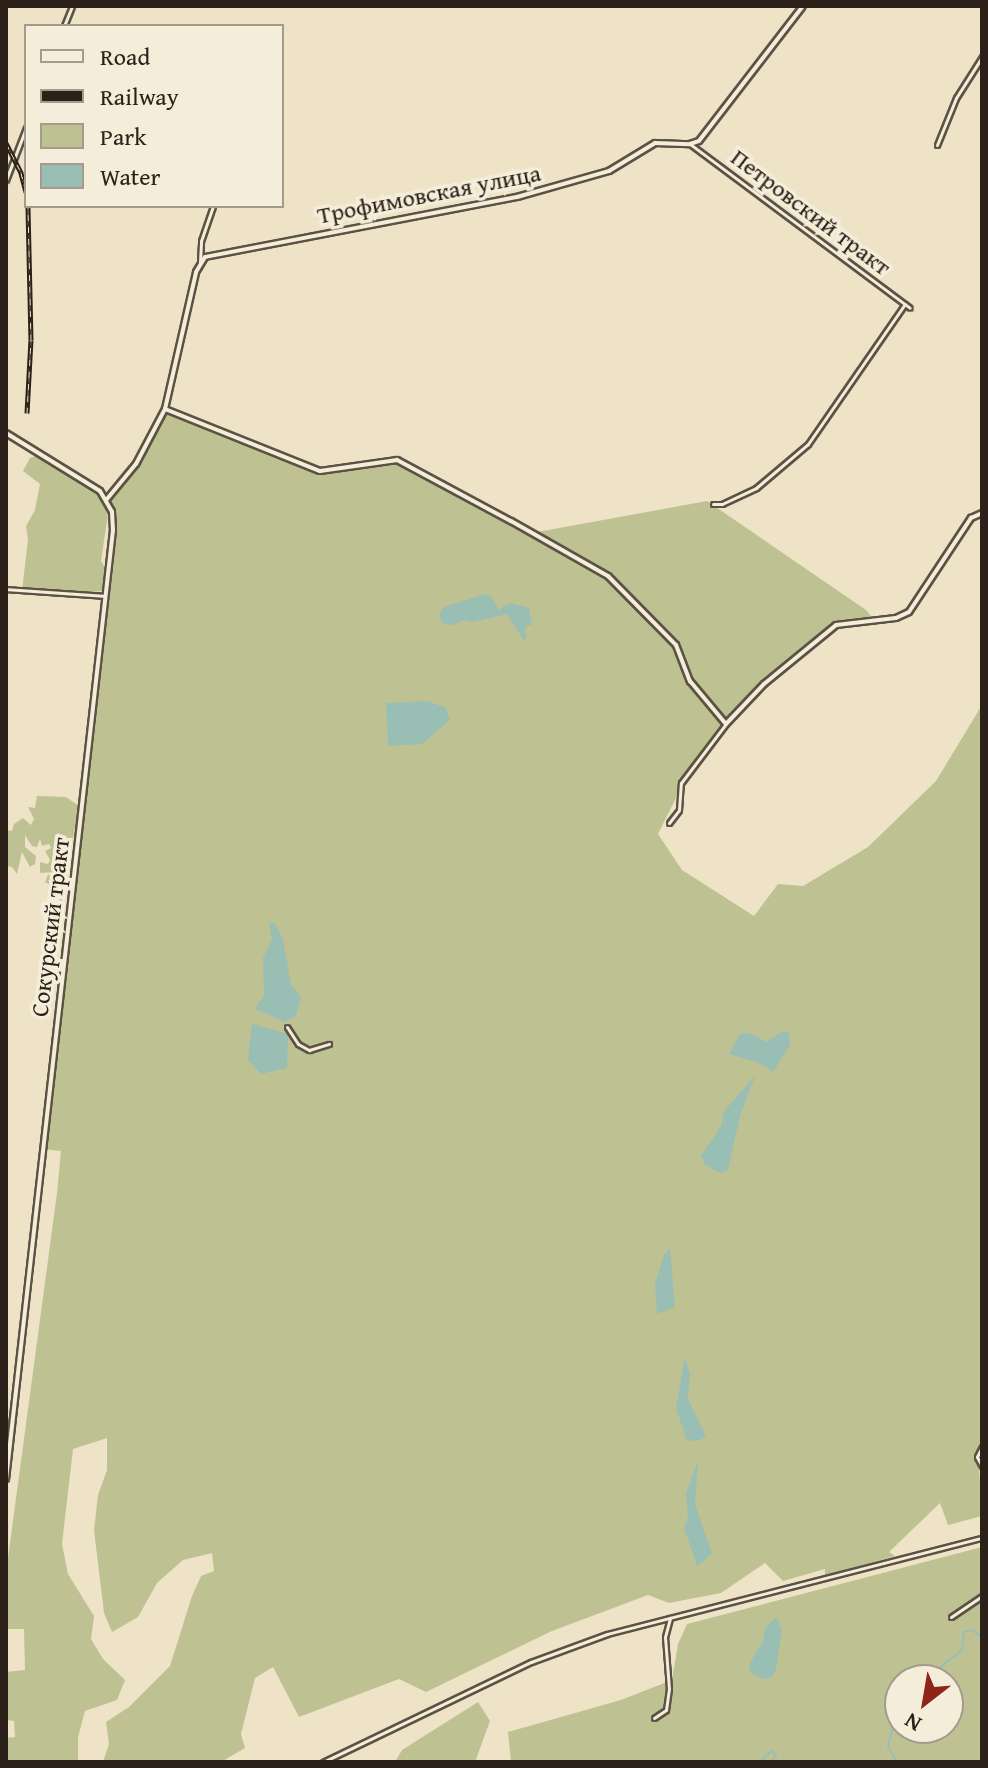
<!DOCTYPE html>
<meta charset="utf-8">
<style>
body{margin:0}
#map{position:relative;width:988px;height:1768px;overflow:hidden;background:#eee3c6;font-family:"Gentium Book Plus",serif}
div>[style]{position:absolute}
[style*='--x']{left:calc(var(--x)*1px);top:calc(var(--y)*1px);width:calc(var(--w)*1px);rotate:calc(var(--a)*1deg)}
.green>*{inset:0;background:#bec292}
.water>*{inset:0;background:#99beb4}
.stream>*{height:2px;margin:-1px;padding:0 1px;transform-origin:1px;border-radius:1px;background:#99beb4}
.roads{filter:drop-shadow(2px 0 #5c5244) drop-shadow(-2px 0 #5c5244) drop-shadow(0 2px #5c5244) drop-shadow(0 -2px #5c5244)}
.street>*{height:3px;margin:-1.5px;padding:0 1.5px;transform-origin:1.5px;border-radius:1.5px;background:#f4edda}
.secondary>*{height:4px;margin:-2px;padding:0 2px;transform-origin:2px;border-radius:2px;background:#f4edda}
.rail>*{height:5px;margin-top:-2.5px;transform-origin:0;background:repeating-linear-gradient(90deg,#f4edda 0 6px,#2c2118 0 12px);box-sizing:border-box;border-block:2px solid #2c2118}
span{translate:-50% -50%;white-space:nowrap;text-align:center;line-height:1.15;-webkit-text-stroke:7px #f4edda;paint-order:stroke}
.street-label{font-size:24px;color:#2c2118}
.frame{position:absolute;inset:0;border:8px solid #2c2118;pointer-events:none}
.legend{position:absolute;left:24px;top:24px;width:260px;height:184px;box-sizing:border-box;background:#f4edda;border:2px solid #a49b8c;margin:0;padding:10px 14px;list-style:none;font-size:24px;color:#2c2118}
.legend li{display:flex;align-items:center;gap:16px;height:40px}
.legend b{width:40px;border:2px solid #a49b8c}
.north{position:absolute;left:884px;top:1664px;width:80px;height:80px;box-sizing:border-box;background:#f4edda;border:2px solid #a49b8c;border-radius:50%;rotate:211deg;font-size:22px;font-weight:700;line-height:32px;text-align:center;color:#2c2118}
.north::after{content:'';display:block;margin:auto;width:28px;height:36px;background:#8f2418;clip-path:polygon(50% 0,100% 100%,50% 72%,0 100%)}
</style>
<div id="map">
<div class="green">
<div style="clip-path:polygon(165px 409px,320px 471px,397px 460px,532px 533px,707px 501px,866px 610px,874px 620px,836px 625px,764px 684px,726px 723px,729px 727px,685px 780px,658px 834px,682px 870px,754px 916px,778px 884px,803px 886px,868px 847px,936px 781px,982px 705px,982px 1462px,979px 1465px,982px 1516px,948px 1525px,940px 1503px,889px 1552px,895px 1556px,825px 1576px,825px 1569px,783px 1581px,765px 1563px,721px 1593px,669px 1603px,648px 1595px,552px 1631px,426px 1692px,399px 1679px,299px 1717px,273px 1667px,255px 1678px,241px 1734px,245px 1748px,221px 1762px,103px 1762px,109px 1744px,106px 1722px,129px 1707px,170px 1666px,192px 1596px,201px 1576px,214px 1571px,212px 1553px,183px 1560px,157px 1583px,138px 1617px,112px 1632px,104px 1613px,94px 1530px,98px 1495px,107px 1470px,107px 1438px,73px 1449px,62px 1544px,68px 1574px,94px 1616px,91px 1639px,103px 1659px,125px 1680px,117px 1700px,85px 1711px,78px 1737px,78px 1762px,6px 1762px,6px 1738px,15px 1737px,14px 1721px,6px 1720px,6px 1672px,25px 1670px,24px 1629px,6px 1629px,6px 1573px,57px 1193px,61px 1151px,43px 1149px,113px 520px,107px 499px,136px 464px)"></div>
<div style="clip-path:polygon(38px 455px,103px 499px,108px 514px,101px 561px,105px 567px,102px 591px,62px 595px,22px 591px,28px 539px,26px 526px,35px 510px,40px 484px,23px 471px,30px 458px)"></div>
<div style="clip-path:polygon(37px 796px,66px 797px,79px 806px,60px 908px,59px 890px,45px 882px,48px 875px,55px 875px,55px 872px,40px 873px,40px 862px,48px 864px,50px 860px,45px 851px,51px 848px,49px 844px,42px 846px,40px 839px,37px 847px,32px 846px,25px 835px,25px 847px,36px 856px,35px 864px,30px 867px,22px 852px,17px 874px,12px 867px,6px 866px,6px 830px,12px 831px,14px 824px,23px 818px,31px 825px,34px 819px,28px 807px,35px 808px)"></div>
<div style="clip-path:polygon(evenodd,982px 1547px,982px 1762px,511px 1762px,508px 1732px,621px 1700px,672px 1680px,678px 1644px,687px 1624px,982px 1547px,900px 1680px,948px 1680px,948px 1728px,900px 1728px,900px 1680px)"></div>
<div style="clip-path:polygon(478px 1702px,490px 1721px,475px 1762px,395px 1762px,402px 1750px)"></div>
</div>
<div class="water">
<div style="clip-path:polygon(485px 594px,491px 597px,499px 610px,510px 603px,529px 608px,532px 625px,527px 625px,524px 632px,527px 634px,524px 641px,507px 614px,472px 622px,463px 620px,453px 625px,442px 623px,439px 613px,444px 607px)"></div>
<div style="clip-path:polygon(428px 701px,446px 708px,450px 720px,422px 744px,388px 746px,386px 703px)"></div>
<div style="clip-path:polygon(274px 922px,283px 939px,291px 985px,301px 997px,296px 1016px,285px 1022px,255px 1009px,264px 996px,263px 958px,272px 939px,269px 924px)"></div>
<div style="clip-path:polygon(252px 1024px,288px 1034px,287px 1068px,261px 1074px,248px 1060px)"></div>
<div style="clip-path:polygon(783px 1031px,789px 1033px,790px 1045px,773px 1072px,760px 1063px,729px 1054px,740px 1034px,751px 1033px,766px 1042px)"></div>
<div style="clip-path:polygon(755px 1076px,741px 1113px,728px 1169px,722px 1173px,714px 1170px,705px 1165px,701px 1156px,721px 1126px,724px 1111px)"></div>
<div style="clip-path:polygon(670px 1248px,675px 1307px,657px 1314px,655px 1283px,664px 1255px)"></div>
<div style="clip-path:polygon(685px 1356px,690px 1375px,688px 1399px,706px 1436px,701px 1440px,687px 1441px,676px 1408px)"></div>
<div style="clip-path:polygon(698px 1460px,695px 1504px,712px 1554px,697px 1566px,684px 1528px,688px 1517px,686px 1494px)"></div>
<div style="clip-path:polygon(776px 1617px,782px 1629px,776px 1670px,771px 1678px,762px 1679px,749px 1671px,751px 1661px,763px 1641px,765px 1629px)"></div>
</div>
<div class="stream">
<div style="--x:931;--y:1680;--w:14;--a:-56"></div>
<div style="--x:939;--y:1668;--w:29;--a:-38"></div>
<div style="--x:962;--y:1650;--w:18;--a:-84"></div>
<div style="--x:964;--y:1632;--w:8;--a:-14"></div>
<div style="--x:972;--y:1630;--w:12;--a:35"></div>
<div style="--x:760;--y:1762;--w:16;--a:-45"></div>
<div style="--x:771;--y:1751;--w:6;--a:31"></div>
<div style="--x:776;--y:1754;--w:9;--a:117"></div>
<div style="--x:897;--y:1762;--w:18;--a:-119"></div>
<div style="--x:888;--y:1746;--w:16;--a:-75"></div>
<div style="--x:892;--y:1731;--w:12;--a:-48"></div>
</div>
<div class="roads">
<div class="street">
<div style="--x:64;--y:26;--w:22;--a:-68"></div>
<div style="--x:690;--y:144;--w:274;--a:36.7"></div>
<div style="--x:937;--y:145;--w:51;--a:-68"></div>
<div style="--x:956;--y:98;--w:49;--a:-57.6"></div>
<div style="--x:6;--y:180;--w:56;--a:-69"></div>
<div style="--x:200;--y:262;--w:21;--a:-87"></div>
<div style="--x:201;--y:241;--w:37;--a:-71"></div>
<div style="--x:713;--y:504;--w:9;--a:0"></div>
<div style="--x:722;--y:504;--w:38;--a:-25"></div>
<div style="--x:756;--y:488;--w:68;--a:-40.2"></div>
<div style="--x:808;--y:444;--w:170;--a:-55.3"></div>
<div style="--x:6;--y:589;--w:99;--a:4"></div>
<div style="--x:669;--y:823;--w:16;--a:-52"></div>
<div style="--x:679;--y:810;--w:27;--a:-86"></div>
<div style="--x:681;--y:783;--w:73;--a:-52.8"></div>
<div style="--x:287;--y:1027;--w:20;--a:57"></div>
<div style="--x:298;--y:1044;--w:13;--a:29"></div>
<div style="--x:309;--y:1050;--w:21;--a:-17"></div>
<div style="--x:982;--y:1447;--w:11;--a:117"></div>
<div style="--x:977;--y:1457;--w:10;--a:61"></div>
<div style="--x:951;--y:1617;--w:37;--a:-34"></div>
<div style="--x:654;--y:1718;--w:14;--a:-34"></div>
<div style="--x:666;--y:1710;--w:21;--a:-82"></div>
<div style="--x:669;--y:1689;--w:52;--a:-94.4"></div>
<div style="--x:665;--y:1637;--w:20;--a:-75"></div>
<div style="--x:323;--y:1762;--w:231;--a:-25.7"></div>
<div style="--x:531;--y:1662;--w:81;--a:-20.2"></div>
<div style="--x:607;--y:1634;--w:387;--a:-14.4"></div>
</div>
<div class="secondary">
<div style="--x:165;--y:409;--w:167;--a:21.8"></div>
<div style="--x:320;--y:471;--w:78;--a:-8.1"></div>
<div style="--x:397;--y:460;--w:129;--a:28.2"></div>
<div style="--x:511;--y:521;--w:112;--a:29.6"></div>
<div style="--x:608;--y:576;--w:97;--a:45.4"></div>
<div style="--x:676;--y:645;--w:39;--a:69"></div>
<div style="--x:690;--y:681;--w:56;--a:50.1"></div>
<div style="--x:726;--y:724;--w:55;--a:-46.5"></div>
<div style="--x:764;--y:684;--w:93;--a:-39.3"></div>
<div style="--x:836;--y:625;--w:60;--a:-6.7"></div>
<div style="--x:896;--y:618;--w:14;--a:-25"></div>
<div style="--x:909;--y:612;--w:113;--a:-56.6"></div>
<div style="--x:971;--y:518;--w:12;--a:-24"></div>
<div style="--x:6;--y:433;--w:110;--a:31.7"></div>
<div style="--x:100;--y:491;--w:24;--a:60"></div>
<div style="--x:112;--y:512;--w:18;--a:87"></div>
<div style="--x:113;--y:530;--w:955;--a:96.43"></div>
<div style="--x:107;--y:499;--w:45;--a:-50.4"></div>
<div style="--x:136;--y:464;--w:62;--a:-62.2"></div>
<div style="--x:165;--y:409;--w:140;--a:-77.2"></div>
<div style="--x:196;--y:272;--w:17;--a:-59"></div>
<div style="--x:205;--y:257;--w:318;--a:-10.9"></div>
<div style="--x:517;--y:197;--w:96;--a:-15.8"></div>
<div style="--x:609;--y:171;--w:54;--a:-31.3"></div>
<div style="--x:655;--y:143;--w:35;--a:2"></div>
<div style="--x:690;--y:144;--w:9;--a:-18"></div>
<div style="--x:699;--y:141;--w:170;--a:-52.4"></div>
</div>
</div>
<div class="rail">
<div style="--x:6;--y:143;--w:34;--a:63"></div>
<div style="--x:21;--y:173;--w:20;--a:75"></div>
<div style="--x:27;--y:413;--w:73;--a:-86.9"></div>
<div style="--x:31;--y:340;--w:134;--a:-91.3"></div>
</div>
<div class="street-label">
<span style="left:429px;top:194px;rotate:-11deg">Трофимовская улица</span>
<span style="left:811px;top:212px;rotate:37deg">Петровский тракт</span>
<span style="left:50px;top:927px;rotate:-83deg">Сокурский тракт</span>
</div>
<div class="frame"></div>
<ul class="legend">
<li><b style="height:10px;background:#f4edda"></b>Road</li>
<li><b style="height:10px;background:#2c2118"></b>Railway</li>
<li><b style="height:22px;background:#bec292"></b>Park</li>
<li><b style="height:22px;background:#99beb4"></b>Water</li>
</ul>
<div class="north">N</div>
</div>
